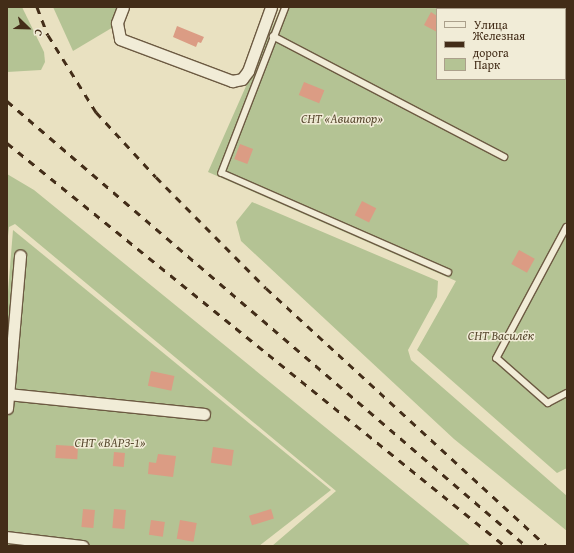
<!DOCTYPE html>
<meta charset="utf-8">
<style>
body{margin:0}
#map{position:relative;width:574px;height:553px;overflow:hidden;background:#e9e1c1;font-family:"Gentium Book Plus",serif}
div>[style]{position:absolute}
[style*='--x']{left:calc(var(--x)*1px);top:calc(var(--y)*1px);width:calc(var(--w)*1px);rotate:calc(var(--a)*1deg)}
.green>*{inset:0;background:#b4c394}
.building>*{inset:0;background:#db9c84;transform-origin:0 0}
.roads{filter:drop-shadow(1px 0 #6c5a42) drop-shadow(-1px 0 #6c5a42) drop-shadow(0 1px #6c5a42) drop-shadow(0 -1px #6c5a42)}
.lane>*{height:5.5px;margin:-2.75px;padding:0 2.75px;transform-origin:2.75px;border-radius:2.75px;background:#f1ecd7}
.street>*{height:11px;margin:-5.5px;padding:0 5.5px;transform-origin:5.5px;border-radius:5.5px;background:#f1ecd7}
.rail>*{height:3px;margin-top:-1.5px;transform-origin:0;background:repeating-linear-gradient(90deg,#432d18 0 7px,transparent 0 14px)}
span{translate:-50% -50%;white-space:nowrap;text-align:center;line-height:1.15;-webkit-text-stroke:3px #f1ecd7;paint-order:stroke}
.park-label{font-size:13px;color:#5a4b31;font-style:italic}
.frame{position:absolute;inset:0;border:8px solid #432d18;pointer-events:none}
.legend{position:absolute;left:436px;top:8px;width:130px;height:72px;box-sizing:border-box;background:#f1ecd7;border:1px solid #aba08b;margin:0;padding:5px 7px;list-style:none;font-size:12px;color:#432d18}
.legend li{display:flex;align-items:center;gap:8px;height:20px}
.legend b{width:20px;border:1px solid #aba08b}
.north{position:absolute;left:8px;top:8px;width:40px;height:40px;-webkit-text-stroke:3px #f1ecd7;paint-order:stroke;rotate:113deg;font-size:11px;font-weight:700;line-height:16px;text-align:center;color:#432d18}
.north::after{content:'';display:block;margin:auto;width:14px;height:18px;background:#432d18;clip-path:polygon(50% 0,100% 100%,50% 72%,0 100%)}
</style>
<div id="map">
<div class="green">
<div style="clip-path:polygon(7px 7px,22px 7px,44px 52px,45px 62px,41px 70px,7px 72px)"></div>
<div style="clip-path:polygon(53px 7px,121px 7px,115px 26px,73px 51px)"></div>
<div style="clip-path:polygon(evenodd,281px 7px,567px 7px,567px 468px,557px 473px,417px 350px,456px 281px,208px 172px,281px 7px,437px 9px,565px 9px,565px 79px,437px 79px,437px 9px)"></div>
<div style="clip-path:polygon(7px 174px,34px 190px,471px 546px,272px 546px,336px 491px,15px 224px,9px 227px,7px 245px)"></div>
<div style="clip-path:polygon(252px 202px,438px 281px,437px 297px,408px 350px,411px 360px,567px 496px,567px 531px,454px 439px,241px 241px,236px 222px)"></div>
<div style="clip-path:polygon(13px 230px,331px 490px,259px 546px,7px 546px,7px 304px)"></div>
</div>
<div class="building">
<div style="clip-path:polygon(431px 12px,437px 16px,437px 32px,424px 25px)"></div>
<div style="clip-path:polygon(177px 26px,204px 37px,201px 43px,198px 42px,196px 47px,173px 37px)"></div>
<div style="left:304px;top:82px;width:22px;height:14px;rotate:22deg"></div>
<div style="left:240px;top:144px;width:14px;height:16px;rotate:21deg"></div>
<div style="left:362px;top:201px;width:16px;height:16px;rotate:27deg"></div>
<div style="left:519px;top:250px;width:18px;height:16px;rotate:29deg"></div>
<div style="left:151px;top:371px;width:24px;height:15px;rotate:12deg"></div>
<div style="left:56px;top:445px;width:22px;height:13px;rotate:3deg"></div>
<div style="left:213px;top:447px;width:21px;height:16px;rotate:8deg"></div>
<div style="left:114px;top:452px;width:11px;height:14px;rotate:5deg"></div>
<div style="clip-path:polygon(158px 454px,176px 456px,173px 477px,148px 474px,149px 462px,156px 463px)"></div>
<div style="left:83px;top:509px;width:12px;height:18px;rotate:5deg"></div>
<div style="left:114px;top:509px;width:12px;height:19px;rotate:5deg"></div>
<div style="left:271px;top:509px;width:10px;height:23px;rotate:73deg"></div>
<div style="left:151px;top:520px;width:14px;height:15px;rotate:8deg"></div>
<div style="left:180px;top:520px;width:17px;height:19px;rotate:10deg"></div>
</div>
<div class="roads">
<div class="lane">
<div style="--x:286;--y:7;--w:178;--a:111.1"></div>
<div style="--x:222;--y:173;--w:247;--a:23.7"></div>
<div style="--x:534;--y:7;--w:4;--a:27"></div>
<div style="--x:273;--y:36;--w:261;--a:27.6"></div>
<div style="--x:567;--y:227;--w:149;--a:118.1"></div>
<div style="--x:497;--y:358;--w:68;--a:41.4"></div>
<div style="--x:548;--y:403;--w:21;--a:-28"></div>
</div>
<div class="street">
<div style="--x:123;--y:7;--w:17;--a:111"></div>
<div style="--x:117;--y:23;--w:16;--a:79"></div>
<div style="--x:120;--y:39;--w:120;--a:20.6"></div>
<div style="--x:232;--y:81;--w:10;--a:-11"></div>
<div style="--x:242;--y:79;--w:10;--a:-53"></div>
<div style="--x:248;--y:71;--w:68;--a:-70.2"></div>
<div style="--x:8;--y:394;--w:197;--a:5.8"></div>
<div style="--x:7;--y:408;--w:153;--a:-85.1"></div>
<div style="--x:7;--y:537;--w:76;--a:6.8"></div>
</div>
</div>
<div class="rail">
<div style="--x:37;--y:7;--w:30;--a:69"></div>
<div style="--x:48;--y:35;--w:91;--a:58.1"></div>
<div style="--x:96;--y:112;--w:88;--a:47.3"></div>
<div style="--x:156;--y:177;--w:156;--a:45.3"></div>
<div style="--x:266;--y:288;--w:381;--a:42.6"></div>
<div style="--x:7;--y:101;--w:684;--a:40.61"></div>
<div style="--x:7;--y:143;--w:641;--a:38.98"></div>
</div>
<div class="park-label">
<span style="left:342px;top:119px">СНТ «Авиатор»</span>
<span style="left:501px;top:336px">СНТ Василёк</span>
<span style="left:110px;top:443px">СНТ «ВАРЗ-1»</span>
</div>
<div class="frame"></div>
<ul class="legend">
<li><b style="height:5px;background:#f1ecd7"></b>Улица</li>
<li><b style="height:5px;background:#432d18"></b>Железная дорога</li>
<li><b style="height:11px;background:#b4c394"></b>Парк</li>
</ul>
<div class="north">С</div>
</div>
